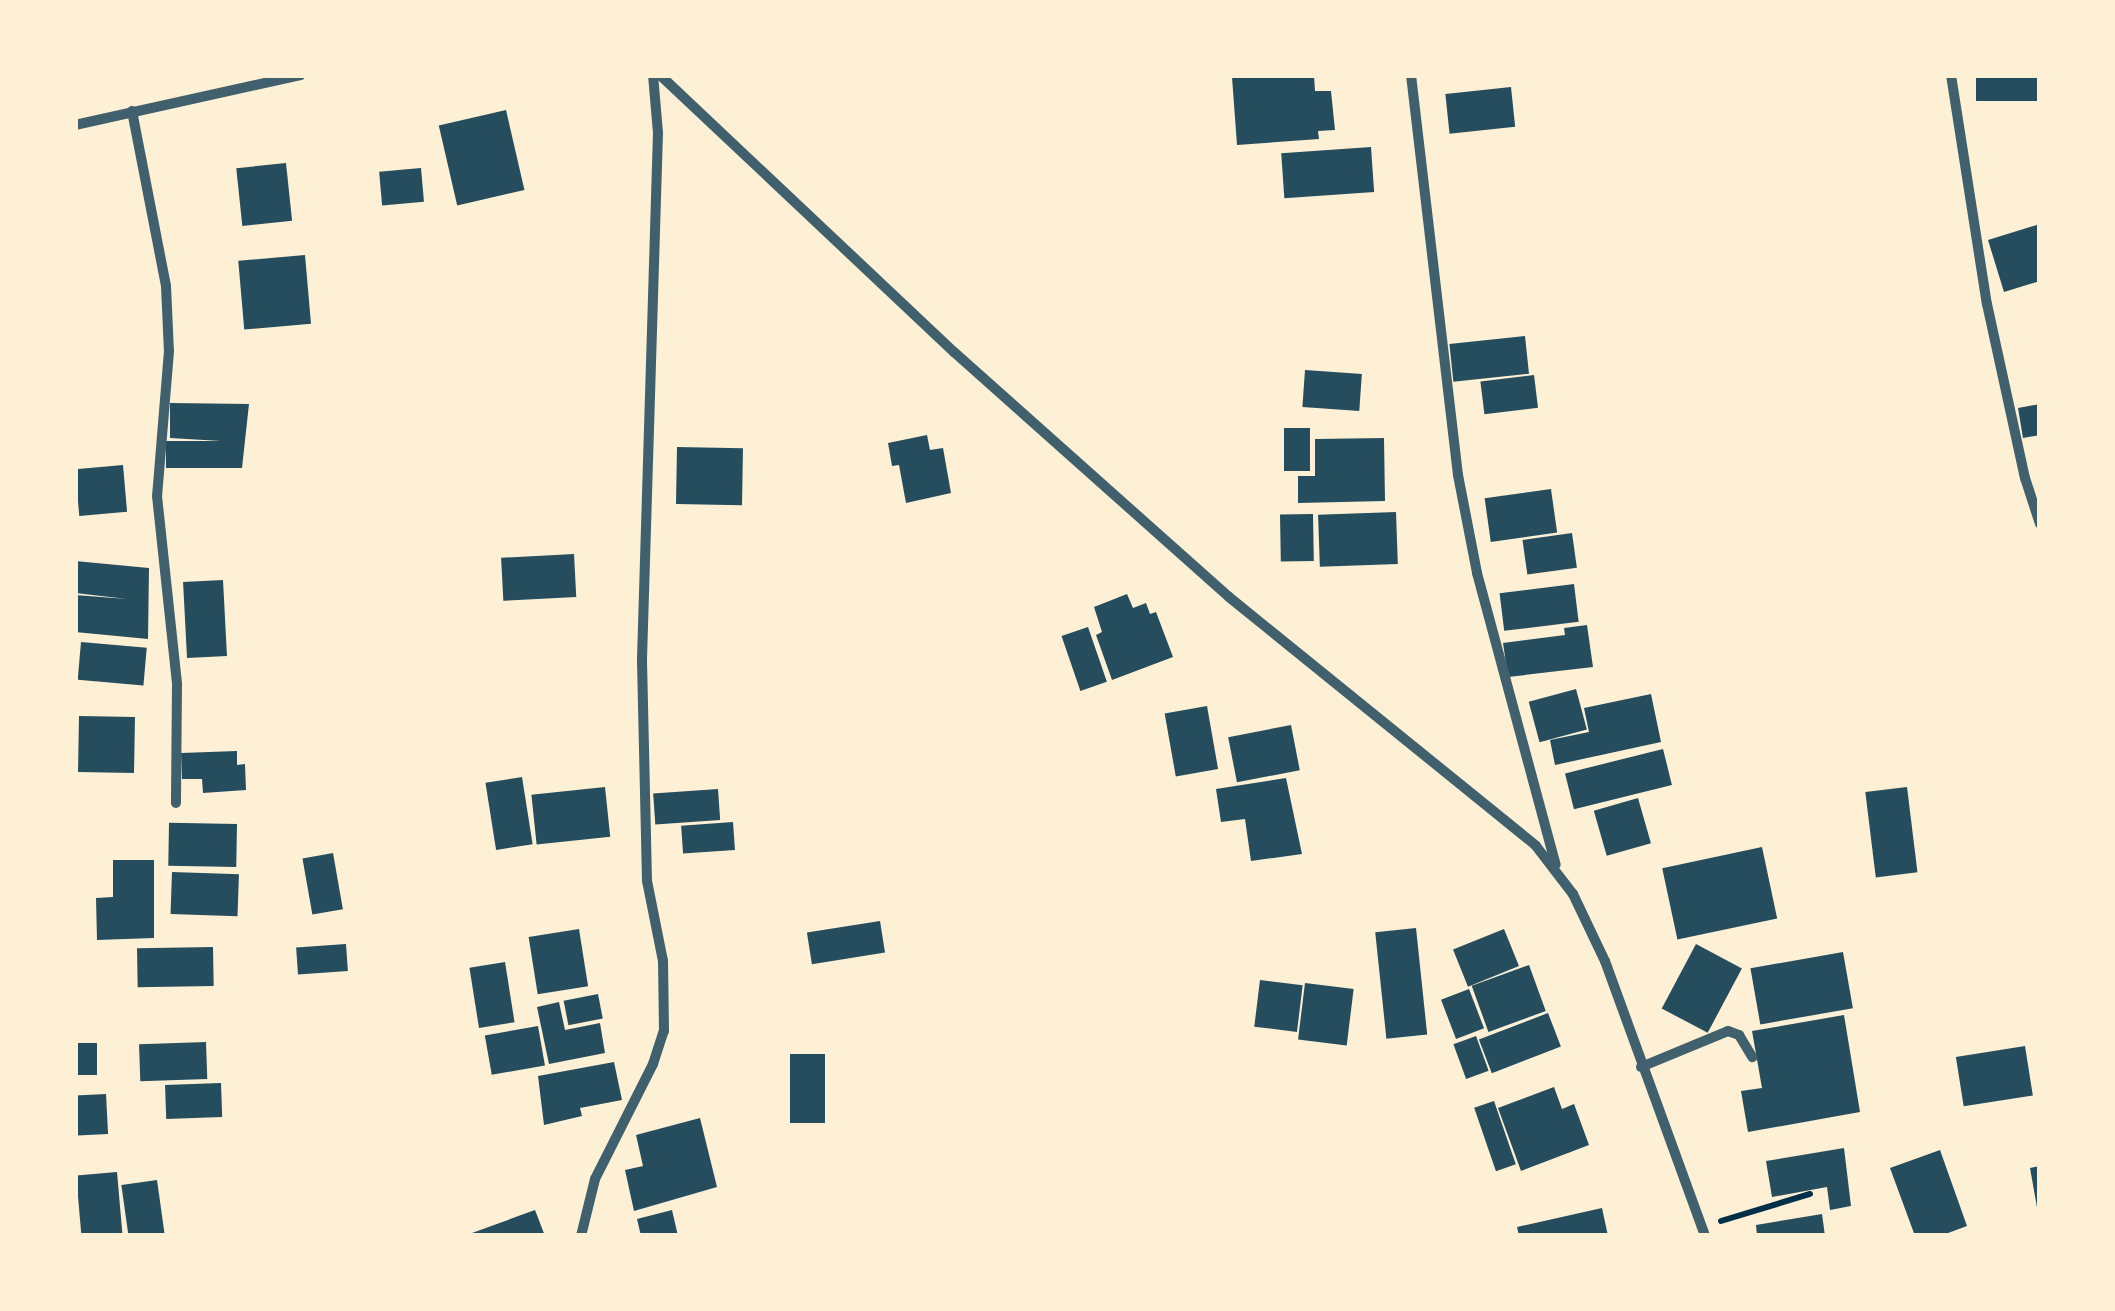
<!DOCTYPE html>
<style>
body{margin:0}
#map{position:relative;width:2115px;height:1311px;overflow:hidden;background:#fdf0d5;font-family:"Roboto Condensed",sans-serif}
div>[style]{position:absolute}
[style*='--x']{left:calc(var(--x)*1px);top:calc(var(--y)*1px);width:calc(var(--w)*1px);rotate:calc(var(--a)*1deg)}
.building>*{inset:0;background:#264d5e;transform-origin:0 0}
.path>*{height:6px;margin:-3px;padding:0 3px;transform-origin:3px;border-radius:3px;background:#003049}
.minor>*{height:10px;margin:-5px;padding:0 5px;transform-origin:5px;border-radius:5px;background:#3f606c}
span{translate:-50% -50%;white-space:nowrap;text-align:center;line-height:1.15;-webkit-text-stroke:8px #fdf0d5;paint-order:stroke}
.frame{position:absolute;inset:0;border:78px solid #fdf0d5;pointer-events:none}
</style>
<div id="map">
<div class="building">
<div style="clip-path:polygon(1314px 75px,1315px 91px,1331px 91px,1335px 130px,1318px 131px,1319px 139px,1237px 145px,1232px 77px)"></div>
<div style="left:1976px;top:75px;width:64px;height:26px"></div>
<div style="left:1511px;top:87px;width:40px;height:66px;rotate:84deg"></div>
<div style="left:506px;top:110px;width:82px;height:69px;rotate:77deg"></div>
<div style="left:1371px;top:147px;width:45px;height:90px;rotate:86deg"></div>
<div style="left:286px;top:163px;width:58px;height:50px;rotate:84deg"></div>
<div style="left:421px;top:168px;width:34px;height:42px;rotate:85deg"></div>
<div style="clip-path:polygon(2040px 224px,2040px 281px,2004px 292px,1988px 240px)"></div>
<div style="left:305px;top:255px;width:69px;height:67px;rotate:85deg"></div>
<div style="left:1525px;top:336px;width:38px;height:76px;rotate:84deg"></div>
<div style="left:1305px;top:370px;width:57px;height:37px;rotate:4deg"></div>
<div style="left:1534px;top:375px;width:33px;height:54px;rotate:83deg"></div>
<div style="clip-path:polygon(170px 403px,249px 404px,242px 468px,166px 468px,166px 441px,221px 441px,170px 438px)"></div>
<div style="clip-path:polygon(2040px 404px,2040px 435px,2023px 438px,2018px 408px)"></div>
<div style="left:1284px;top:428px;width:26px;height:43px"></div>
<div style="clip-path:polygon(927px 435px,930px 450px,943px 448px,951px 493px,906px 503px,899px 465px,892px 466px,888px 443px)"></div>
<div style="clip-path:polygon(1384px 438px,1385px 501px,1298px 503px,1298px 476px,1315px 476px,1315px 439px)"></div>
<div style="left:677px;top:447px;width:66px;height:57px;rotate:1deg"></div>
<div style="left:123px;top:465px;width:47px;height:48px;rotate:85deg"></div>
<div style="left:1551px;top:489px;width:44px;height:67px;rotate:82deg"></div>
<div style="left:1396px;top:512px;width:52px;height:78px;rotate:88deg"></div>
<div style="left:1313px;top:514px;width:47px;height:33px;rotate:89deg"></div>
<div style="left:1572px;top:533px;width:35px;height:50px;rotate:82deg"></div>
<div style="left:574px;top:554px;width:43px;height:73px;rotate:87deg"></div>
<div style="clip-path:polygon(75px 561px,149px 568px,148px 639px,75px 632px,75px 595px,127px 599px,75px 593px)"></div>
<div style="left:223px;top:580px;width:76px;height:40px;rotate:87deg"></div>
<div style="left:1574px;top:584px;width:38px;height:75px;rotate:83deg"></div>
<div style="clip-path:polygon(1127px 594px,1133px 608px,1146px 603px,1150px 614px,1156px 612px,1173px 657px,1112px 680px,1096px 635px,1102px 632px,1094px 607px)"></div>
<div style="clip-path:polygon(1587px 625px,1593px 667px,1508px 677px,1503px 643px,1565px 635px,1564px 628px)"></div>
<div style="left:1088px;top:627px;width:58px;height:28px;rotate:71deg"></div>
<div style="left:81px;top:642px;width:66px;height:38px;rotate:5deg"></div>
<div style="left:1576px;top:689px;width:42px;height:49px;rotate:75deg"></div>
<div style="clip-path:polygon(1651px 694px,1661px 742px,1555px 765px,1550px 740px,1589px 732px,1584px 708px)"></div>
<div style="left:1207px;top:706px;width:64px;height:43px;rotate:80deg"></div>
<div style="left:79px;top:716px;width:56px;height:56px;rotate:1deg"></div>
<div style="left:1291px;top:725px;width:46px;height:64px;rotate:79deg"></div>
<div style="left:1663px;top:749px;width:37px;height:101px;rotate:76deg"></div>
<div style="clip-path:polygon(237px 751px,237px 765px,245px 764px,246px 790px,203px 793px,202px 779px,182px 779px,181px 753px)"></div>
<div style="left:522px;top:777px;width:68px;height:37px;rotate:81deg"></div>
<div style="clip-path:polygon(1286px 778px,1302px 854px,1251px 861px,1245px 819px,1221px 822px,1216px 789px)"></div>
<div style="left:605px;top:787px;width:50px;height:74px;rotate:84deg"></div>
<div style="left:1907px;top:787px;width:86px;height:42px;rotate:83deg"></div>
<div style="left:718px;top:789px;width:31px;height:65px;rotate:86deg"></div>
<div style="left:1638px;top:798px;width:47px;height:46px;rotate:74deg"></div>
<div style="left:733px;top:822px;width:28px;height:52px;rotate:86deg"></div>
<div style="left:237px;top:824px;width:43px;height:68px;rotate:91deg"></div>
<div style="left:1762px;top:847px;width:73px;height:102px;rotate:78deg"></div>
<div style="left:333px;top:853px;width:57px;height:31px;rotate:80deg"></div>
<div style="clip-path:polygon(113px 860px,154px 860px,154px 938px,97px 940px,96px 898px,113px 897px)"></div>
<div style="left:172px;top:872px;width:67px;height:42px;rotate:2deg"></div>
<div style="left:880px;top:921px;width:32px;height:74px;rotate:81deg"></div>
<div style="left:1416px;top:928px;width:107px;height:41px;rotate:84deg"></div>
<div style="left:579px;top:929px;width:58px;height:51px;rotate:81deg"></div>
<div style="left:1504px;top:929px;width:40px;height:55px;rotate:68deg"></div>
<div style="left:346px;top:944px;width:27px;height:50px;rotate:86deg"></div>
<div style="left:1696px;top:944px;width:52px;height:73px;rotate:28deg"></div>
<div style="left:213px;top:947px;width:39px;height:76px;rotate:89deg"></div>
<div style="left:1843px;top:952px;width:57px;height:94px;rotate:80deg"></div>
<div style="left:505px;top:962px;width:61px;height:36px;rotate:81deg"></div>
<div style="left:1529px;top:965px;width:49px;height:61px;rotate:70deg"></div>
<div style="left:1260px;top:980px;width:43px;height:47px;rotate:7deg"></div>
<div style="left:1305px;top:983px;width:49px;height:57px;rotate:7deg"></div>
<div style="left:1469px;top:989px;width:42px;height:30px;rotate:69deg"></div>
<div style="left:598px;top:994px;width:25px;height:35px;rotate:79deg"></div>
<div style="clip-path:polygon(559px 1002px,565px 1030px,600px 1023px,605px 1053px,549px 1064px,537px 1007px)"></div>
<div style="left:1548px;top:1013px;width:36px;height:74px;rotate:69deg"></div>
<div style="clip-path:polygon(1844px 1015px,1860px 1112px,1748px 1132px,1741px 1091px,1762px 1088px,1752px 1031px)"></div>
<div style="left:538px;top:1026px;width:40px;height:54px;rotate:80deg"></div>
<div style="left:1476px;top:1036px;width:37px;height:24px;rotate:70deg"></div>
<div style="left:206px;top:1042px;width:37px;height:67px;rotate:88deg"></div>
<div style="left:75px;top:1043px;width:22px;height:32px"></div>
<div style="left:2025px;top:1046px;width:50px;height:70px;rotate:81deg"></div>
<div style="left:825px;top:1054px;width:69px;height:35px;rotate:90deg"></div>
<div style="clip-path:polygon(614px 1062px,622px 1100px,580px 1108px,582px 1116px,544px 1125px,538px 1076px)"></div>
<div style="left:221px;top:1083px;width:34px;height:56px;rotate:88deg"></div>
<div style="clip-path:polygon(1554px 1087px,1562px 1109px,1574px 1104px,1589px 1145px,1521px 1171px,1498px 1108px)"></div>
<div style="left:106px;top:1094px;width:40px;height:31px;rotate:87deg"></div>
<div style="left:1494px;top:1101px;width:67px;height:21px;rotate:71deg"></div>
<div style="clip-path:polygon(700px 1118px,717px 1187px,634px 1211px,625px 1170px,643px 1166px,636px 1135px)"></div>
<div style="clip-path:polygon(1844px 1148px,1851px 1206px,1830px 1210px,1827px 1187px,1772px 1197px,1766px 1161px)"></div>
<div style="clip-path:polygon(1940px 1150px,1967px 1226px,1940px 1236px,1915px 1236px,1890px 1168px)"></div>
<div style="clip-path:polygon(2040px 1166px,2040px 1212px,2038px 1213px,2030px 1168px)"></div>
<div style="left:117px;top:1172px;width:64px;height:41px;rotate:85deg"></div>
<div style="left:157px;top:1180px;width:57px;height:36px;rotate:82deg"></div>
<div style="clip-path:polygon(1602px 1208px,1608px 1236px,1519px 1236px,1517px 1227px)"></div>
<div style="clip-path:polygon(535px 1210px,545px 1236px,473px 1236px,472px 1233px)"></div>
<div style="clip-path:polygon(672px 1210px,678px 1236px,641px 1236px,637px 1219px)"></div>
<div style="clip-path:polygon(1822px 1214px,1825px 1236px,1757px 1236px,1756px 1225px)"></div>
</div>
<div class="path">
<div style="--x:1721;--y:1221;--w:93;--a:-16.9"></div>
</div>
<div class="minor">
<div style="--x:660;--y:75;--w:404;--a:43.3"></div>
<div style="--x:954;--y:352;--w:368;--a:41.7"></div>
<div style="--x:1229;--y:597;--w:395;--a:39"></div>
<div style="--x:1536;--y:846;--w:61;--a:52.4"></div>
<div style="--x:1573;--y:894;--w:74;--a:64.5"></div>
<div style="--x:1605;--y:961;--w:293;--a:70"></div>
<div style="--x:1411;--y:75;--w:403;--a:83.3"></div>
<div style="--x:1458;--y:475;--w:100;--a:79"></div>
<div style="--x:1477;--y:573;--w:302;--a:74.9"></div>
<div style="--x:1951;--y:75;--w:232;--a:81.1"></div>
<div style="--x:1987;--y:304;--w:178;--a:77.7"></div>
<div style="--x:2025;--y:478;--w:48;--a:71.9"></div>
<div style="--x:132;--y:111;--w:178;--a:79"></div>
<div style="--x:166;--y:286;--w:65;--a:87.4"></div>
<div style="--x:169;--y:351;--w:145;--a:94.7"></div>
<div style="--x:157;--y:496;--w:189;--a:83.9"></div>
<div style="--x:177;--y:684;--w:119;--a:90.5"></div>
<div style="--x:75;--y:125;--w:231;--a:-12.5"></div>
<div style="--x:1641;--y:1067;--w:94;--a:-22.5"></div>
<div style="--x:1728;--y:1031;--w:12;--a:20"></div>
<div style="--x:1739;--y:1035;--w:26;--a:59"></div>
<div style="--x:581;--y:1236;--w:59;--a:-76.2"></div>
<div style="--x:595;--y:1179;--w:129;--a:-63.2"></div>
<div style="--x:653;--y:1064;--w:35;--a:-72"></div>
<div style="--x:664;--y:1031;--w:70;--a:-90.8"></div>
<div style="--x:663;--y:961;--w:82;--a:-101.3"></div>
<div style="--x:647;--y:881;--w:222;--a:-91.3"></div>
<div style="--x:642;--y:659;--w:526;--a:-88.26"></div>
<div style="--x:658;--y:133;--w:58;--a:-94.9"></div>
</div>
<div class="frame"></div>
</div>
